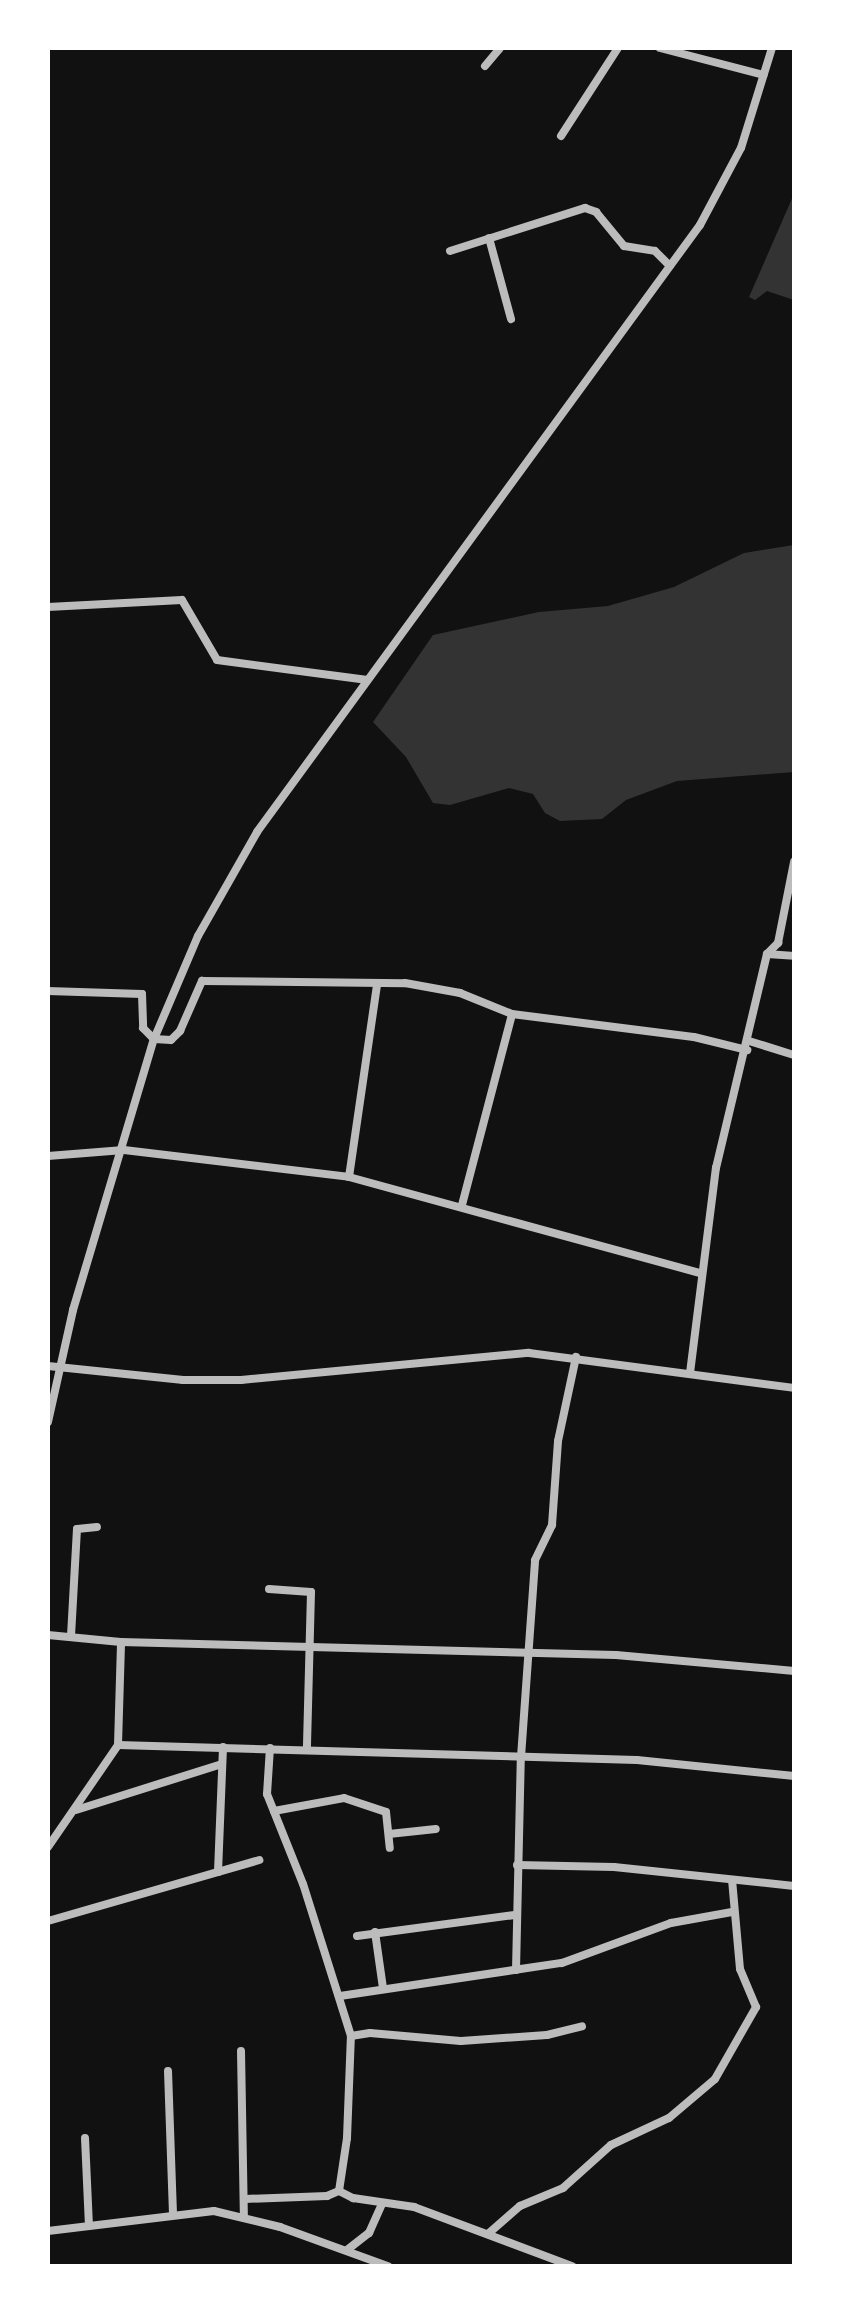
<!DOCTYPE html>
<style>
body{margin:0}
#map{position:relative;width:842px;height:2314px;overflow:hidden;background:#111;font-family:Montserrat,sans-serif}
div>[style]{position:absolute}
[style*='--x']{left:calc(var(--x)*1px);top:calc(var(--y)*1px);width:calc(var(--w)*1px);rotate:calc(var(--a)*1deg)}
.water>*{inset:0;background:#333}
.minor>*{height:8px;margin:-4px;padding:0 4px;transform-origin:4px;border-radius:4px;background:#bcbcbc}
span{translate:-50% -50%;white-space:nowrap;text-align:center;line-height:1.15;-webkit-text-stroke:8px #fff;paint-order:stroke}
.frame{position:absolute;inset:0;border:50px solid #fff;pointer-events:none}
</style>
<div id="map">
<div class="water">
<div style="clip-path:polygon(794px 194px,794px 300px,767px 291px,755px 300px,749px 297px)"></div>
<div style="clip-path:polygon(794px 545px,794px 772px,677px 781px,626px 800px,602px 819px,560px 821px,545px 813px,533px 794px,509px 788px,450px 805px,433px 803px,406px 757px,373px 722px,433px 635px,539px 612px,608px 606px,674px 587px,744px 553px)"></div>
</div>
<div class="minor">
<div style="--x:660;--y:48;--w:107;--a:14.6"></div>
<div style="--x:485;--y:66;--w:23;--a:-50"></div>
<div style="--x:561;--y:136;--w:105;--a:-57.1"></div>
<div style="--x:489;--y:238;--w:84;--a:74.8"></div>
<div style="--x:450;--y:251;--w:142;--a:-17.7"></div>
<div style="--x:585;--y:208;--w:12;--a:20"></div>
<div style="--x:596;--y:212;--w:44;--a:50.5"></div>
<div style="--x:624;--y:246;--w:31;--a:9"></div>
<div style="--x:655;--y:251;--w:21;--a:45"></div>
<div style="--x:48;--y:607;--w:134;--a:-3"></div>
<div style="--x:182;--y:600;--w:69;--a:59.7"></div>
<div style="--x:217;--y:660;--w:150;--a:7.6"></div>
<div style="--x:767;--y:954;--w:16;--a:-45"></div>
<div style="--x:778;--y:943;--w:83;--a:-78.8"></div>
<div style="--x:48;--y:991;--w:94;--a:1.8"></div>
<div style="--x:142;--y:994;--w:34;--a:88"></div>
<div style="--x:143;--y:1028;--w:16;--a:45"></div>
<div style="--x:154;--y:1039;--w:17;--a:3"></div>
<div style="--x:171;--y:1040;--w:13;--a:-45"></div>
<div style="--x:180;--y:1031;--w:55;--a:-66.3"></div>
<div style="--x:202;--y:981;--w:203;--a:0.6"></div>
<div style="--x:405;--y:983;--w:56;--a:10.3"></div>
<div style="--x:460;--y:993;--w:56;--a:22"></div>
<div style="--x:512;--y:1014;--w:183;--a:7.2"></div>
<div style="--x:694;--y:1037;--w:55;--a:13.8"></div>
<div style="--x:749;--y:1041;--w:47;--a:17.3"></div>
<div style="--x:48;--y:1156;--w:76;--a:-4.5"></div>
<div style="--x:124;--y:1150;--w:227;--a:6.8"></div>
<div style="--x:349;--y:1177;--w:365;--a:15.3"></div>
<div style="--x:349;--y:1177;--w:195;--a:-81.7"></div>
<div style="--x:462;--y:1205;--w:197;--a:-75.3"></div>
<div style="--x:48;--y:1366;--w:136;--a:5.9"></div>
<div style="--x:183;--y:1380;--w:58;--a:0"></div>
<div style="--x:241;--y:1380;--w:289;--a:-5.4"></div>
<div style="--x:529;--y:1353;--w:267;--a:7.5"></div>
<div style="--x:690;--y:1373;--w:207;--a:-82.8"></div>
<div style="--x:716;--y:1168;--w:220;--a:-76.6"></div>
<div style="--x:767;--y:954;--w:27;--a:4"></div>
<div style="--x:48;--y:1422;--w:115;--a:-77.4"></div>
<div style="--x:73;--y:1310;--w:283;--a:-73.4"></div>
<div style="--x:154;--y:1039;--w:112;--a:-66.9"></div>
<div style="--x:198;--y:936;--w:120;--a:-60.4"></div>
<div style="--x:257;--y:832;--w:751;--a:-53.88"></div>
<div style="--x:700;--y:225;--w:87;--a:-62"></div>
<div style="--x:741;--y:148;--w:105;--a:-72.8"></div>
<div style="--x:269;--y:1589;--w:42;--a:4.1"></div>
<div style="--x:311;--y:1592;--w:157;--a:91.5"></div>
<div style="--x:48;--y:1635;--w:73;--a:5.5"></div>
<div style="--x:121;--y:1642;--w:495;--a:1.5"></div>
<div style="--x:616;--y:1655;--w:179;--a:5.1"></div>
<div style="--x:71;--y:1636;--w:107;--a:-86.8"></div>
<div style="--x:77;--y:1529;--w:20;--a:-6"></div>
<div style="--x:118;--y:1745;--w:103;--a:-88.3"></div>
<div style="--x:76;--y:1810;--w:153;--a:-17.5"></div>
<div style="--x:274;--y:1811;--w:71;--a:-10.5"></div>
<div style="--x:344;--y:1798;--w:44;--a:18.4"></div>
<div style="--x:386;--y:1812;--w:36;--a:84"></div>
<div style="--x:389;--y:1834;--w:47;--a:-6.1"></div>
<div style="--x:48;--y:1847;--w:124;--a:-55.5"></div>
<div style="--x:118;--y:1745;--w:519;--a:1.66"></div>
<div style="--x:637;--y:1760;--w:158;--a:5.8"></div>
<div style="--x:517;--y:1865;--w:97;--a:1.2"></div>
<div style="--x:614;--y:1867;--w:181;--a:6"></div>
<div style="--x:218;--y:1872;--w:125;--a:-87.7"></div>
<div style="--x:48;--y:1921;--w:220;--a:-16.1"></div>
<div style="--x:375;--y:1932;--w:57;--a:81.9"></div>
<div style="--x:357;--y:1936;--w:159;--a:-7.6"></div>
<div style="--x:516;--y:1970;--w:213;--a:-88.7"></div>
<div style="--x:521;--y:1757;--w:197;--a:-85.9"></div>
<div style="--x:535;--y:1560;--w:39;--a:-64"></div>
<div style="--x:552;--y:1525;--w:84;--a:-85.9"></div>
<div style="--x:558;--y:1441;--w:86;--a:-77.9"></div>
<div style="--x:340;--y:1996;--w:224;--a:-8.5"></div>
<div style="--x:562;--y:1963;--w:116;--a:-20.2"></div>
<div style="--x:671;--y:1923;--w:62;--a:-10.2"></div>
<div style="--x:351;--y:2036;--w:19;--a:-9"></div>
<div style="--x:370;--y:2033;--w:91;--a:5"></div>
<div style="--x:461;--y:2041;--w:86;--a:-4"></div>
<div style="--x:547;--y:2035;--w:36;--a:-14"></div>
<div style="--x:241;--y:2051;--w:166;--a:89"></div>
<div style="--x:168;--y:2071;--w:142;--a:88"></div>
<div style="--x:85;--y:2138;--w:88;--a:87.4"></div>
<div style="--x:339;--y:2191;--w:16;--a:27"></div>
<div style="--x:353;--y:2198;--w:62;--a:8.4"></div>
<div style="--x:414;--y:2207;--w:169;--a:20.5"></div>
<div style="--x:245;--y:2199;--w:82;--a:-2.1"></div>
<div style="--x:327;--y:2196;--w:13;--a:-23"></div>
<div style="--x:339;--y:2191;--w:54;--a:-81.4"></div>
<div style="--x:347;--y:2138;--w:102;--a:-87.8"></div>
<div style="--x:351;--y:2036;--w:159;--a:-107.5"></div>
<div style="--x:303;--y:1884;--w:97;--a:-111.8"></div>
<div style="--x:267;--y:1794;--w:46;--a:-86.3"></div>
<div style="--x:48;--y:2231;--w:167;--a:-6.9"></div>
<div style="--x:214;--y:2211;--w:68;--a:13.6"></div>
<div style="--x:280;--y:2227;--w:115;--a:19.9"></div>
<div style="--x:489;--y:2233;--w:41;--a:-41.1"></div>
<div style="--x:520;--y:2206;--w:47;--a:-22.7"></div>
<div style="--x:563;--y:2188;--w:64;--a:-41.9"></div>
<div style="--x:611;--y:2145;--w:64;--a:-25"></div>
<div style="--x:669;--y:2118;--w:60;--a:-40.3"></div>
<div style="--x:715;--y:2079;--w:83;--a:-60.3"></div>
<div style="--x:756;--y:2007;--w:41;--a:-112.8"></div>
<div style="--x:740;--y:1969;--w:89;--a:-95.1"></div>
<div style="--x:347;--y:2250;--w:28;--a:-38"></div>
<div style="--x:369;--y:2233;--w:32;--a:-66"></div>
</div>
<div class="frame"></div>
</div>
